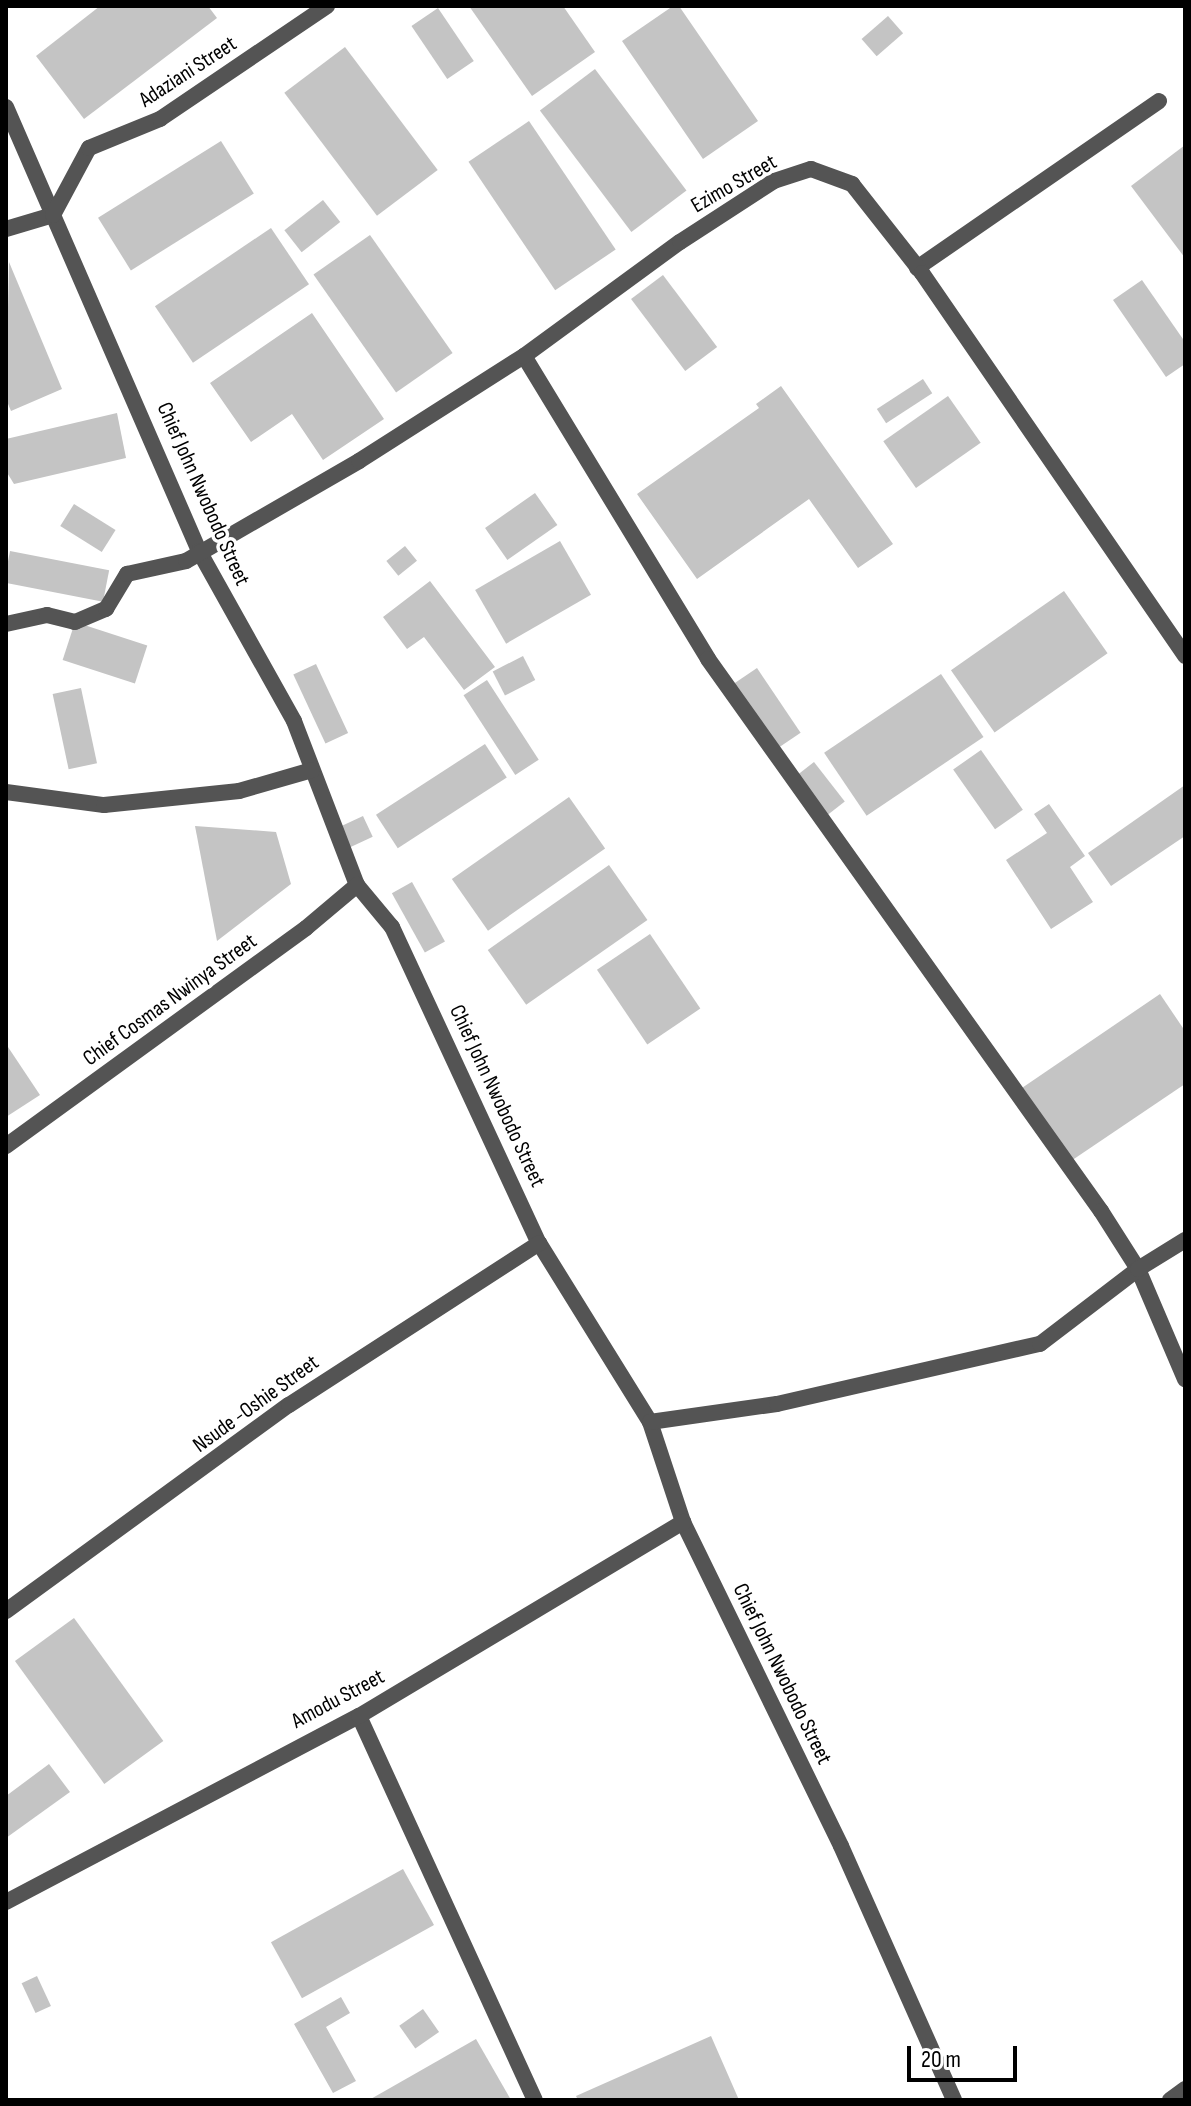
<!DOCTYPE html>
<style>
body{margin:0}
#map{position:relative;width:1191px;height:2106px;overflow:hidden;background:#fff;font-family:"Sofia Sans Condensed",sans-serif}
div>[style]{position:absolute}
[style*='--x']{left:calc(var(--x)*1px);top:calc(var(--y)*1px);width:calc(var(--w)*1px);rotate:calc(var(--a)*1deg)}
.building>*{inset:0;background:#c4c4c4;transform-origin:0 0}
.street>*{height:16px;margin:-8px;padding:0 8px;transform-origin:8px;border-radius:8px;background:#545454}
span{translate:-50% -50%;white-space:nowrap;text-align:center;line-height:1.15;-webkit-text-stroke:7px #fff;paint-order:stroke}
.street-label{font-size:22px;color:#000}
.frame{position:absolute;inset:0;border:8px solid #000;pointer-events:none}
.scale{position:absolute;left:907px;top:2046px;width:110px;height:36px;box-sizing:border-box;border:4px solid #000;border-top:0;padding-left:10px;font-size:24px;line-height:28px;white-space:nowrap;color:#000;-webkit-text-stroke:6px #fff;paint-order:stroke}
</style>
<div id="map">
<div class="building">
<div style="clip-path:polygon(100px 6px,208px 6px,217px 18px,84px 119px,36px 56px)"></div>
<div style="clip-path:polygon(469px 6px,563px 6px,595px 52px,532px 96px)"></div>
<div style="clip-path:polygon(673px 6px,679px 6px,758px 121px,703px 159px,622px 41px)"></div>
<div style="left:438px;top:8px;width:64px;height:32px;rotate:56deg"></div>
<div style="left:888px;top:16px;width:23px;height:35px;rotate:49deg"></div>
<div style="left:345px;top:47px;width:154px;height:76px;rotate:53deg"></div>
<div style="left:595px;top:69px;width:152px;height:69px;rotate:53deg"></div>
<div style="left:529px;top:121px;width:155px;height:73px;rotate:56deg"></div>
<div style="left:221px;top:141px;width:62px;height:145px;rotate:58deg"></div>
<div style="clip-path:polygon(1185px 145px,1185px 258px,1131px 186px)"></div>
<div style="left:323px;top:200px;width:28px;height:49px;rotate:52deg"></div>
<div style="left:271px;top:228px;width:68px;height:140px;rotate:56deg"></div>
<div style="left:370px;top:235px;width:144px;height:69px;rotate:55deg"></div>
<div style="clip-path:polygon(9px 262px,62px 389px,11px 411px,6px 399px)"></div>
<div style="left:663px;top:275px;width:90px;height:40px;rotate:53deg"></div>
<div style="clip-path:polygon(1142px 280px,1185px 342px,1185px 364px,1166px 377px,1113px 300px)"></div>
<div style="clip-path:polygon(312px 313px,384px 419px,323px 460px,292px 414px,251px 442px,210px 383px)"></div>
<div style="left:923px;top:379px;width:17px;height:55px;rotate:57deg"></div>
<div style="clip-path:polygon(781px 386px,893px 544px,858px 568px,809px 499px,697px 579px,637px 494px,759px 408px,756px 404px)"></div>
<div style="left:948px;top:396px;width:57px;height:79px;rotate:55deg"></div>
<div style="clip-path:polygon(117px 413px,126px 458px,14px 484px,6px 471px,6px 439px)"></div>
<div style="left:535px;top:493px;width:39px;height:61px;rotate:55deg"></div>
<div style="left:74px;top:504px;width:49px;height:26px;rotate:32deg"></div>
<div style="left:560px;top:541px;width:62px;height:98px;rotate:60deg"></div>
<div style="left:405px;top:546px;width:19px;height:24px;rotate:51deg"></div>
<div style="left:10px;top:551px;width:101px;height:32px;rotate:11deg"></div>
<div style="clip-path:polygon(430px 581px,495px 667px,464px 690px,424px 637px,407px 649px,383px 617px)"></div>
<div style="left:1064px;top:591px;width:76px;height:138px;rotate:55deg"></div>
<div style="left:75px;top:622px;width:76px;height:40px;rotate:18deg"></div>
<div style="left:523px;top:656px;width:27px;height:34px;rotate:63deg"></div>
<div style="left:316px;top:664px;width:76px;height:25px;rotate:65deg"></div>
<div style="left:757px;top:668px;width:78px;height:29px;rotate:56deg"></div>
<div style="left:941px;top:674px;width:76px;height:141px;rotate:56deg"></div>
<div style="left:487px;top:680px;width:95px;height:28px;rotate:57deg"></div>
<div style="left:81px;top:688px;width:77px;height:29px;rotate:78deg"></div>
<div style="left:485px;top:744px;width:40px;height:130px;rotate:57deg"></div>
<div style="left:981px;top:750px;width:73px;height:34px;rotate:55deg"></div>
<div style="left:814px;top:762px;width:50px;height:24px;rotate:52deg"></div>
<div style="clip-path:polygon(1185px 785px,1185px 836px,1111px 886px,1088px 853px)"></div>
<div style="left:569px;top:797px;width:63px;height:143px;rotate:55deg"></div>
<div style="clip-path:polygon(1049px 804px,1085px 856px,1070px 867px,1093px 902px,1051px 929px,1006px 860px,1047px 833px,1034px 814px)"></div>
<div style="left:363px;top:816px;width:23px;height:32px;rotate:65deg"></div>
<div style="clip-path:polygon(195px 826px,276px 832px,291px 884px,217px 941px)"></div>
<div style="left:609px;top:865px;width:67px;height:148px;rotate:55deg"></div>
<div style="left:412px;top:882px;width:68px;height:23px;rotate:61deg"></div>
<div style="left:650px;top:934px;width:90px;height:64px;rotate:56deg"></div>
<div style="clip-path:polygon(1160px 994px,1185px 1031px,1185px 1084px,1065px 1165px,1016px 1092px)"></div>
<div style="clip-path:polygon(6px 1044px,40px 1095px,6px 1117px)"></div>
<div style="left:74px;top:1618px;width:152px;height:73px;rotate:54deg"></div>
<div style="clip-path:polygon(49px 1764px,70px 1792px,6px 1838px,6px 1796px)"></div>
<div style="left:403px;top:1869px;width:64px;height:151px;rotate:61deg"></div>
<div style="left:37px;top:1976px;width:33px;height:17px;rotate:65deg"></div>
<div style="clip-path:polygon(341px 1997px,350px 2013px,326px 2027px,356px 2081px,333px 2093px,294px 2024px)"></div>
<div style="left:423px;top:2009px;width:28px;height:29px;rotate:55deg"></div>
<div style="clip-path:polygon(711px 2036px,739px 2100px,578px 2100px,576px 2096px)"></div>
<div style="clip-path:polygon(476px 2039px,511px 2100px,369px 2100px)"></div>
</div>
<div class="street">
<div style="--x:6;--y:107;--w:484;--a:66.5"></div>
<div style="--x:199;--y:551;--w:195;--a:60.8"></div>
<div style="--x:294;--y:721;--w:176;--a:69"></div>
<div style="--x:357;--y:885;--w:55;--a:50.2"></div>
<div style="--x:392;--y:927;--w:349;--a:65.1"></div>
<div style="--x:539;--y:1243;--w:211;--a:58.2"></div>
<div style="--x:650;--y:1422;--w:105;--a:71.7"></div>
<div style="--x:683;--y:1522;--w:360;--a:64"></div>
<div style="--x:841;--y:1846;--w:278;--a:66"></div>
<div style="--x:6;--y:229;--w:49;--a:-16.6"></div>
<div style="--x:53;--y:215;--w:76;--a:-61.8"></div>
<div style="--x:89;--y:148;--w:77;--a:-22.2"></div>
<div style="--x:160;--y:119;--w:202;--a:-34.1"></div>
<div style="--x:917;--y:268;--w:294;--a:-34.6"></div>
<div style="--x:524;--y:356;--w:354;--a:58.7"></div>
<div style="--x:708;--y:659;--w:678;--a:54.55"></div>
<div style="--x:1101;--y:1211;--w:69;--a:57.5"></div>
<div style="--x:1138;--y:1269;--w:120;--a:66.9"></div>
<div style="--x:6;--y:624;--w:42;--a:-12.4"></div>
<div style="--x:47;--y:615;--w:29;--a:14"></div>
<div style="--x:75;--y:622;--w:34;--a:-23"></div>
<div style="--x:106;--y:609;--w:41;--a:-59"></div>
<div style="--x:127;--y:574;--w:60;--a:-12.4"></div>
<div style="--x:186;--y:561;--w:200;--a:-30"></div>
<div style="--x:359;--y:461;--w:196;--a:-32.5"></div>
<div style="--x:524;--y:356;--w:193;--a:-36.2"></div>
<div style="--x:680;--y:242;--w:112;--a:-33"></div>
<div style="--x:774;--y:181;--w:39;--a:-18"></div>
<div style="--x:811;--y:169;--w:44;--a:20.1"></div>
<div style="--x:852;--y:184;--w:113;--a:51.8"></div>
<div style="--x:922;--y:273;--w:465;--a:55.5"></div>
<div style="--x:6;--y:792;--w:99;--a:7.6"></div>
<div style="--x:104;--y:805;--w:136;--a:-5.9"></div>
<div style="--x:239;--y:791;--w:76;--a:-16"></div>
<div style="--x:6;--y:1146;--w:371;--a:-36"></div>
<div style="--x:306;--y:928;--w:67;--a:-40.1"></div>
<div style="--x:650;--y:1422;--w:128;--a:-8.1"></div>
<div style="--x:777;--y:1404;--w:270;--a:-12.9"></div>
<div style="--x:1040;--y:1344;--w:123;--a:-37.4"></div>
<div style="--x:1138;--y:1269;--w:55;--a:-31.7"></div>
<div style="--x:6;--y:1611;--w:350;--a:-36.1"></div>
<div style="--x:289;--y:1405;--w:298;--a:-32.9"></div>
<div style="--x:359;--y:1716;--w:422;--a:65.4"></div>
<div style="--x:6;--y:1902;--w:399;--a:-27.8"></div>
<div style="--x:359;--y:1716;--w:378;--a:-30.9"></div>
<div style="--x:1170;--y:2100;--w:19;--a:-36"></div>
</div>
<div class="street-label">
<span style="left:188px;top:72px;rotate:-33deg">Adaziani Street</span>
<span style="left:734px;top:184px;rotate:-30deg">Ezimo Street</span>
<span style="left:203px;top:494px;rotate:66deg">Chief John Nwobodo Street</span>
<span style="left:170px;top:1000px;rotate:-36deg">Chief Cosmas Nwinya Street</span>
<span style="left:497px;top:1096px;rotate:65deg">Chief John Nwobodo Street</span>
<span style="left:256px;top:1404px;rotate:-36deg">Nsude -Oshie Street</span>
<span style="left:782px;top:1674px;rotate:64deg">Chief John Nwobodo Street</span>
<span style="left:338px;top:1699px;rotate:-28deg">Amodu Street</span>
</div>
<div class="frame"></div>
<div class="scale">20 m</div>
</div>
